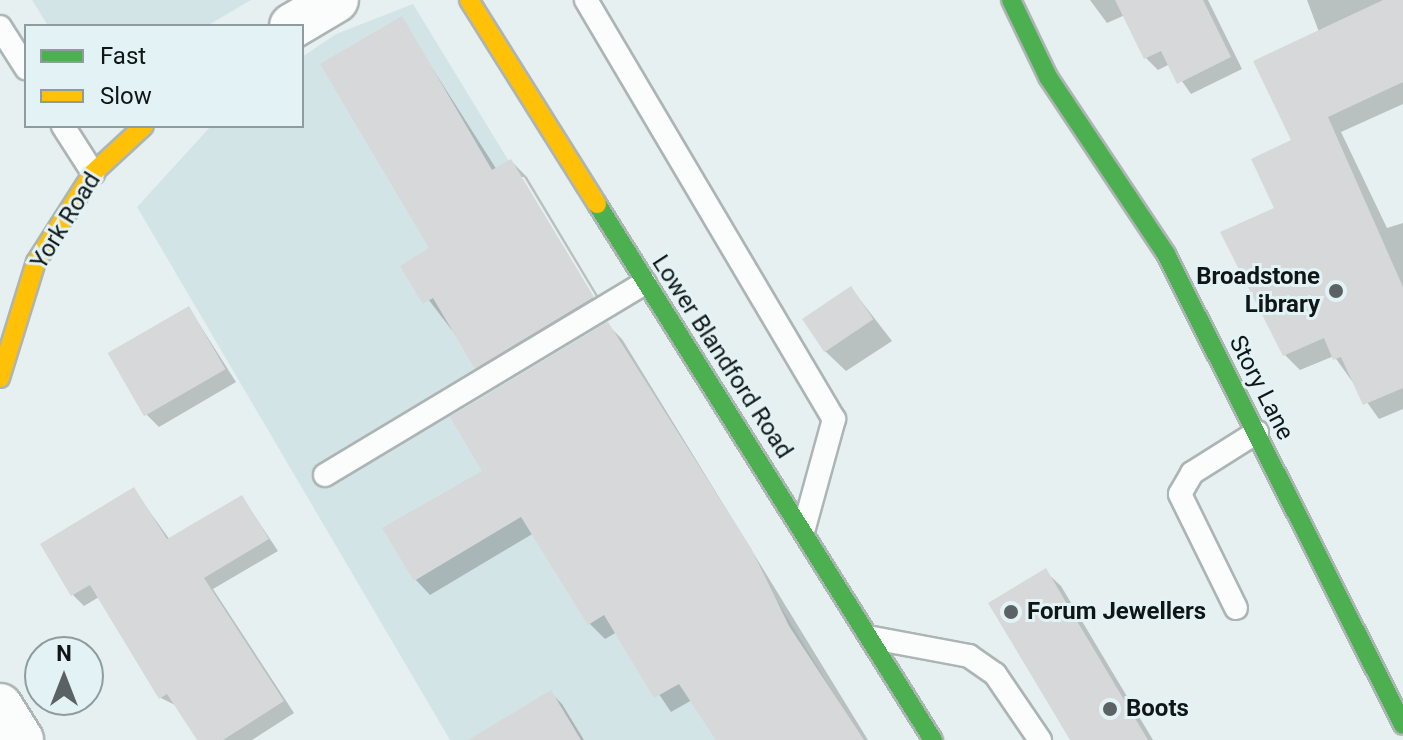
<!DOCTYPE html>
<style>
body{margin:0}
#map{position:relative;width:1403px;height:740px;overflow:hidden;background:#e7f0f1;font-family:Roboto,sans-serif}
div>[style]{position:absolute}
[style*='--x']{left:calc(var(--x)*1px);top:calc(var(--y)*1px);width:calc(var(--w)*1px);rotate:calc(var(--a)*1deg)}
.built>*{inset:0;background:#d3e4e6}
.shadow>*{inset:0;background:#0003}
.building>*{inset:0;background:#d6d8d9;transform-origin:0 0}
.roads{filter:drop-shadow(2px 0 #adb4b4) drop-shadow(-2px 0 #adb4b4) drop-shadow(0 2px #adb4b4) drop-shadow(0 -2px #adb4b4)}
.lane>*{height:22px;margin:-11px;padding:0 11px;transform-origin:11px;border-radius:11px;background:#fbfdfd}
.street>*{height:44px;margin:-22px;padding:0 22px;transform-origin:22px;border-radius:22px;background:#fbfdfd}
.fast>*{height:18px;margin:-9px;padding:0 9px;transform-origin:9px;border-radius:9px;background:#4caf50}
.slow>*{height:18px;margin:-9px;padding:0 9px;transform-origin:9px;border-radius:9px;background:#ffc107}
.dots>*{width:22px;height:22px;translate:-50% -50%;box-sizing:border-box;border:4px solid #e3f3f5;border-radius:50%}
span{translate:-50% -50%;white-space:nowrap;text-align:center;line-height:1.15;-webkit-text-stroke:6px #e3f3f5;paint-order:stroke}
.street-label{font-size:24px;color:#101617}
.poi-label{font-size:24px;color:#101617;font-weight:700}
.right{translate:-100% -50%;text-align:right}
.left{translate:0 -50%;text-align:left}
.legend{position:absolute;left:24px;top:24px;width:280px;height:104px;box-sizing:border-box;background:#e3f3f5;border:2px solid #8f9b9c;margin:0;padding:10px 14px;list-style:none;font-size:24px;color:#101617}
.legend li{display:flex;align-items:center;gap:16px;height:40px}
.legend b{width:40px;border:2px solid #8f9b9c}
.north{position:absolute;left:24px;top:636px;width:80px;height:80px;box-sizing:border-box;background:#e3f3f5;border:2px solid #8f9b9c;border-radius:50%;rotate:0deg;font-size:22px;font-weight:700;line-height:32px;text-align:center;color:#101617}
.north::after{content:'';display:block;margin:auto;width:28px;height:36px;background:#5b6263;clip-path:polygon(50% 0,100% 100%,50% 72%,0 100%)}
</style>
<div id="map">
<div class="built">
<div style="clip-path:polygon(32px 0,251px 0,207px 26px,48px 26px)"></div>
<div style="clip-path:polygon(413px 4px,862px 740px,450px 740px,137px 207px,211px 126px,302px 126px,302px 57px,336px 34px)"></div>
</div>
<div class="shadow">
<div style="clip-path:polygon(1090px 0,1208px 0,1242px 69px,1191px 94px,1170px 64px,1158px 70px,1146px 58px,1125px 15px,1107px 23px)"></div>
<div style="clip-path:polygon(1307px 0,1403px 0,1403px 104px,1341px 132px,1387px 228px,1403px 223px,1403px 409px,1379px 419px,1334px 356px,1300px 370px,1285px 355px,1277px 209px,1319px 32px)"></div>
<div style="clip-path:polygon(evenodd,401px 19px,497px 170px,511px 161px,527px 177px,609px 314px,492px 383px,403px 266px,432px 249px,401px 19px,520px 177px,524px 177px,601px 305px,598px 307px,520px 177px)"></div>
<div style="clip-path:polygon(851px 288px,892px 341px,846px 371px,825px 351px)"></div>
<div style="clip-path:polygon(189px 308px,236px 382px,159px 427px,147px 415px)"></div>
<div style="clip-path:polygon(607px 324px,622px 339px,868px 740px,719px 740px,692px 700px,671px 712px,617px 632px,605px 639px,590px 624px,534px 533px,430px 595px,415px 579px,485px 472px)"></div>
<div style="clip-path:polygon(134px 490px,170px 540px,242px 497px,278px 551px,213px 589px,294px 713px,252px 740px,199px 740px,177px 706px,161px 698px,99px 597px,84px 606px,73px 595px)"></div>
<div style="clip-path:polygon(1045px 571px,1061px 586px,1153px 740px,1073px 740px)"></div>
<div style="clip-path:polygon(551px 693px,562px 704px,584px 740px,527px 740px)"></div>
</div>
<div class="building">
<div style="clip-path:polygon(1115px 0,1203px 0,1231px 57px,1177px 84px,1161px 51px,1144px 59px)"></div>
<div style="clip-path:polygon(1383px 0,1403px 0,1403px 82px,1328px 117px,1403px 287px,1403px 388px,1363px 405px,1341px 357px,1333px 360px,1324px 338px,1283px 356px,1220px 232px,1274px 208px,1251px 159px,1291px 140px,1253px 61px)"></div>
<div style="clip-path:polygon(402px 16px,492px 170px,511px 159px,594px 297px,475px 369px,433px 298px,423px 304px,400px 266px,429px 248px,320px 64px)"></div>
<div style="left:851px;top:286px;width:40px;height:59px;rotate:56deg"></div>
<div style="left:189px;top:306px;width:73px;height:94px;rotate:60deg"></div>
<div style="clip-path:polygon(608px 322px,751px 548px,789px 626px,864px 740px,716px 740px,679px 684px,654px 698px,604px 615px,588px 625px,521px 517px,414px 581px,382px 528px,482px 471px,450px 417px)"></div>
<div style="clip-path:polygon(134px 487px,167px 539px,242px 495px,269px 539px,204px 578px,284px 701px,223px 740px,197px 740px,167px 694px,159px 699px,90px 585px,71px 596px,40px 544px)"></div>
<div style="clip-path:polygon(1046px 568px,1074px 616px,1148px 740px,1070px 740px,988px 603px)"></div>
<div style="clip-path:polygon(551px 690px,581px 740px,468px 740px)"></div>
</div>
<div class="roads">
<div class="lane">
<div style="--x:586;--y:0;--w:487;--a:59.4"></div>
<div style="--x:834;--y:419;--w:113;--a:105.4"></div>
<div style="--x:0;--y:27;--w:49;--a:57.6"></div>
<div style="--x:63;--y:126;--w:56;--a:57.4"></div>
<div style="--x:325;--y:475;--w:373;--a:-31"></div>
<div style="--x:1236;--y:608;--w:127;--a:-116.2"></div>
<div style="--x:1180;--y:494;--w:24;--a:-60"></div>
<div style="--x:1192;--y:473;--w:77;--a:-32.2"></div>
<div style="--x:873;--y:638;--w:98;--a:10.6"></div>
<div style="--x:969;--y:656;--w:32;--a:35"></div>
<div style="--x:995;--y:674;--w:80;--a:55.7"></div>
</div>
<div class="street">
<div style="--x:292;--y:26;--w:51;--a:-30.6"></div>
<div style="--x:0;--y:706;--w:40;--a:58"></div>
</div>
<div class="fast">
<div style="--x:1011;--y:0;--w:85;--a:64.3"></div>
<div style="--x:1048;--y:77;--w:213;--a:56.3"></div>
<div style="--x:1166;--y:254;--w:527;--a:63.29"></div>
<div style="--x:597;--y:204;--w:633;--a:57.92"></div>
</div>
<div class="slow">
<div style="--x:469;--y:0;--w:241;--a:57.9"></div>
<div style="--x:0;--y:378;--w:121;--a:-72.8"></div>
<div style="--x:36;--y:262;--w:106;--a:-57.4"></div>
<div style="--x:93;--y:173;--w:69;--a:-42.7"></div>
</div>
</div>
<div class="dots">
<div style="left:1336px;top:291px;background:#5b6263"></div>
<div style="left:1011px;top:612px;background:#5b6263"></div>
<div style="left:1110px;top:709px;background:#5b6263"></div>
</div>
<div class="street-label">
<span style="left:66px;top:221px;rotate:-58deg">York Road</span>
<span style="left:722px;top:357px;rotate:57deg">Lower Blandford Road</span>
<span style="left:1261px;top:388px;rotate:63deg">Story Lane</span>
</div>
<div class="poi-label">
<span class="right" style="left:1320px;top:291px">Broadstone<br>Library</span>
<span class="left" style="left:1027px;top:612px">Forum Jewellers</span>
<span class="left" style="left:1126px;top:709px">Boots</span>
</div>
<ul class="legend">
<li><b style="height:10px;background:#4caf50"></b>Fast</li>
<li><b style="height:10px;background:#ffc107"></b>Slow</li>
</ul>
<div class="north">N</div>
</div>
